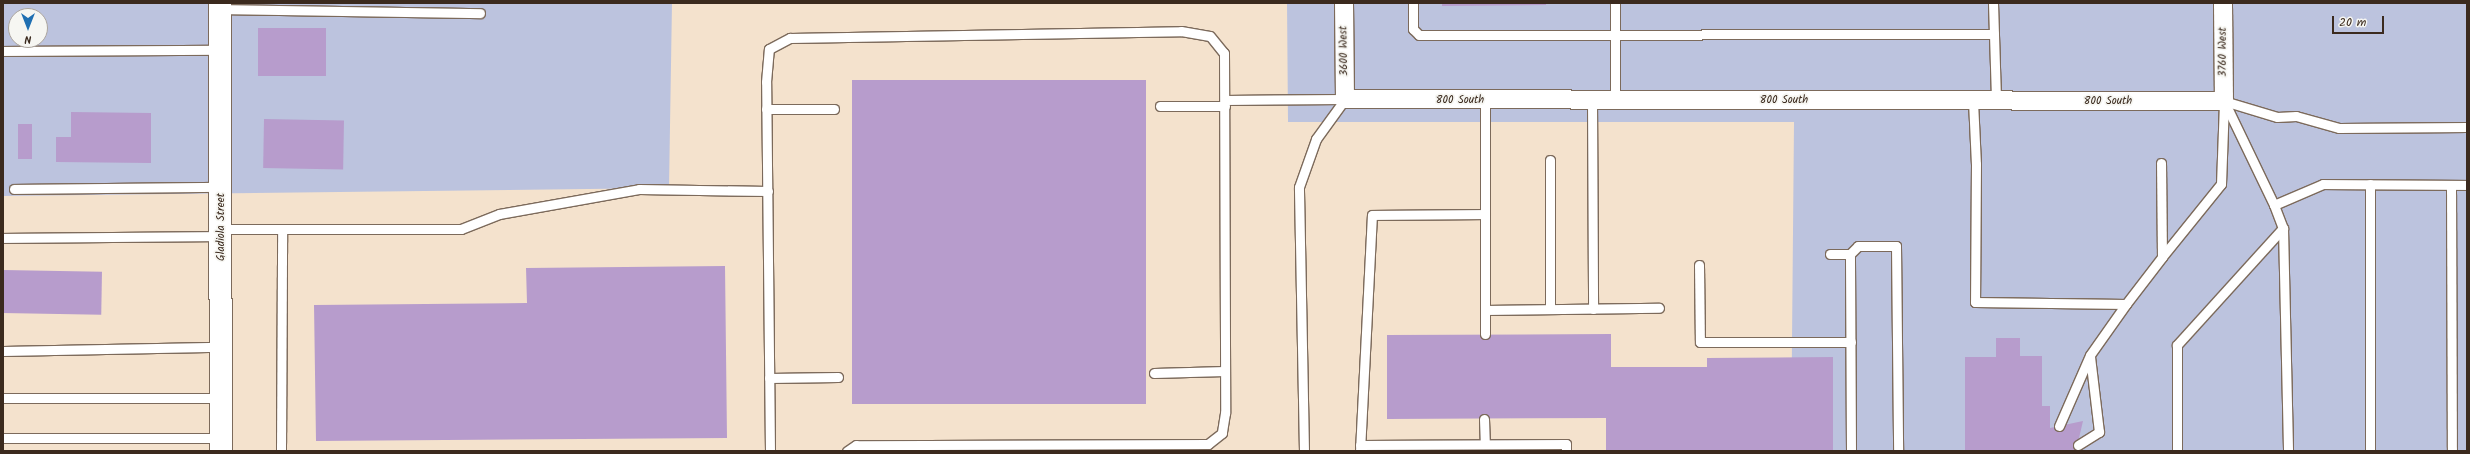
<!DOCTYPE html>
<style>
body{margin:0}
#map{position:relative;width:2470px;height:454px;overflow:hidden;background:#f4e2cd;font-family:Kalam,sans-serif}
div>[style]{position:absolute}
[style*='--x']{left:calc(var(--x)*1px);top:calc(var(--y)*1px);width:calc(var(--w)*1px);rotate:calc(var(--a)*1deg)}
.industrial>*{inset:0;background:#bcc3de}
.building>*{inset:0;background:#b79ccc;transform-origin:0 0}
.roads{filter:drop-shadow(1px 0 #7c6a5b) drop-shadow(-1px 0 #7c6a5b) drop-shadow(0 1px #7c6a5b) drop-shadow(0 -1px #7c6a5b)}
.service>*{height:9px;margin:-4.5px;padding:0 4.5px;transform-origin:4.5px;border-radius:4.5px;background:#fff}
.minor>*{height:18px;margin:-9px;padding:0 9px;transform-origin:9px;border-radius:9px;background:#fff}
.tertiary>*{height:22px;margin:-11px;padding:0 11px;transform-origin:11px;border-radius:11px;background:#fff}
span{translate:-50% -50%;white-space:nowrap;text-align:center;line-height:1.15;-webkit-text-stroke:3.5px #f6f6f2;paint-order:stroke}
.street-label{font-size:11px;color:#3b2a1e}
.frame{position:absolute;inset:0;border:4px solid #3b2a1e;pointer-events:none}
.north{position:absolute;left:8px;top:8px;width:40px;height:40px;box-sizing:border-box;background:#f6f6f2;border:1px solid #aba49d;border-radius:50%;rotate:180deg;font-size:11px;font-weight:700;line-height:16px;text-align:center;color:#3b2a1e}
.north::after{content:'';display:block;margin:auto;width:14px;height:18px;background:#1f6fb2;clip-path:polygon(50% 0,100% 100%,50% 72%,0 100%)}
.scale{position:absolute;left:2332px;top:16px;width:52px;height:18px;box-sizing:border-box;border:2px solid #3b2a1e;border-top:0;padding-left:5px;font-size:12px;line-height:14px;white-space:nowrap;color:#3b2a1e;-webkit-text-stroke:3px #f6f6f2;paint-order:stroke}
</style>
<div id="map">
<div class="industrial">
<div style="clip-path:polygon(evenodd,3px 3px,672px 3px,669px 188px,3px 196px,3px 3px,16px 16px,40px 16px,40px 40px,16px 40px,16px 16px)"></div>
<div style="clip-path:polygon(1287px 3px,2467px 3px,2467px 451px,1791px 451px,1794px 122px,1288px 122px)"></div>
</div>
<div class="building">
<div style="clip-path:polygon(1442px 3px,1546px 3px,1546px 5px,1442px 6px)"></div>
<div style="left:258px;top:28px;width:68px;height:48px"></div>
<div style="left:1146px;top:80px;width:324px;height:294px;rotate:90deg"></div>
<div style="clip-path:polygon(71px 112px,151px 113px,151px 163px,56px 162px,56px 137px,71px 137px)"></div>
<div style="left:264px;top:119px;width:80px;height:49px;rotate:1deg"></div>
<div style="left:18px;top:124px;width:14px;height:35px"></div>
<div style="clip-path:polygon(725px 266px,727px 438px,316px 441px,314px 305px,527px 303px,526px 268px)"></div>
<div style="left:3px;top:270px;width:99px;height:43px;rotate:1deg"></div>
<div style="clip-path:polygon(1611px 334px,1611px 367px,1707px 367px,1707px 358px,1833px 357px,1833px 451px,1606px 451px,1606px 418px,1387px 419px,1387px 335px)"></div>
<div style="clip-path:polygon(1996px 338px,2020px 338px,2020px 356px,2042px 356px,2042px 406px,2050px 406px,2050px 428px,2083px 421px,2076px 451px,1965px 451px,1965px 357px,1996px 357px)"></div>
</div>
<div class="roads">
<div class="service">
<div style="--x:1413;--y:3;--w:26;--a:90"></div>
<div style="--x:1413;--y:29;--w:8;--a:45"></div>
<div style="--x:1419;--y:35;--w:575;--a:-0.1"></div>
<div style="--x:1615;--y:3;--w:97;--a:90"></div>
<div style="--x:1993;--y:3;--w:98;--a:88.2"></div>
<div style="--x:220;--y:9;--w:260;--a:0.9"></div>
<div style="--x:3;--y:51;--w:217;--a:-0.3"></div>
<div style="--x:1225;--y:100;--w:120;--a:-0.5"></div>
<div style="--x:1592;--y:100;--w:209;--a:89.7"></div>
<div style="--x:1973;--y:101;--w:63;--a:87.3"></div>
<div style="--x:1976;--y:164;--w:138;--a:90.4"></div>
<div style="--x:1975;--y:302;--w:151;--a:0.8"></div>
<div style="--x:2126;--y:304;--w:59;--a:-52.5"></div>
<div style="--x:2162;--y:257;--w:94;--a:-90.6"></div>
<div style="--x:2224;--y:101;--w:115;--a:64.3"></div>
<div style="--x:2274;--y:205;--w:25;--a:69"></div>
<div style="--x:2283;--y:228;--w:223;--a:88.7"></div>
<div style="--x:2224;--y:101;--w:55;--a:16.8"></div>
<div style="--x:2277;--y:117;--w:19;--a:-3"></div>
<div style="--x:2296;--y:116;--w:45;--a:15.6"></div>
<div style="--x:2339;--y:128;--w:128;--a:-0.4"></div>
<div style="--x:1160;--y:106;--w:65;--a:0"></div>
<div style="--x:766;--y:109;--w:68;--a:0"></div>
<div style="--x:2451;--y:185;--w:266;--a:89.8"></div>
<div style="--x:14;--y:189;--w:207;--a:-0.6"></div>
<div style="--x:2274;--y:205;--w:53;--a:-23.2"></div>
<div style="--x:2323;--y:184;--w:144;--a:0.4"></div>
<div style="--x:1485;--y:214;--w:96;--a:90"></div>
<div style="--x:1485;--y:310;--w:174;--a:-0.7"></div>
<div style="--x:221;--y:229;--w:240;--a:0"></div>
<div style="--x:461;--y:229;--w:41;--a:-21.5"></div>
<div style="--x:499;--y:214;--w:142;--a:-10.1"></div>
<div style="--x:639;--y:189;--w:129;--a:0.9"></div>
<div style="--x:3;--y:238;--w:218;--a:-0.5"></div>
<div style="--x:1830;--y:254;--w:20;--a:0"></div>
<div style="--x:2162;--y:257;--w:94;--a:-51.1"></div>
<div style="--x:2221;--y:184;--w:82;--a:-87.9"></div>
<div style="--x:1699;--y:265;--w:77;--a:89.3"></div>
<div style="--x:1700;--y:342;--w:151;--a:0"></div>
<div style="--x:1550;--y:309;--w:149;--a:-90"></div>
<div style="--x:1485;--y:334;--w:24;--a:-90"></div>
<div style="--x:3;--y:351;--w:218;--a:-1.1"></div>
<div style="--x:1154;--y:373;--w:71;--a:-1.6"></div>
<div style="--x:769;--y:378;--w:69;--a:-0.8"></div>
<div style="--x:3;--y:398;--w:218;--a:0"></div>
<div style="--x:1484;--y:419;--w:25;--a:88"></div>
<div style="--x:2059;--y:426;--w:77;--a:-66.4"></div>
<div style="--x:2090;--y:355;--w:62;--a:-54.8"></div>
<div style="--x:3;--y:438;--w:218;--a:0"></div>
<div style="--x:1360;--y:445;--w:206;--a:-0.3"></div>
<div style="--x:1566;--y:444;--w:7;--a:90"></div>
<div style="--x:2078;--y:445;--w:25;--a:-32"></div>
<div style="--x:2099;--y:432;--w:76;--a:-96.8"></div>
<div style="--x:281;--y:451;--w:222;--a:-89.7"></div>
<div style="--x:770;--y:451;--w:369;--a:-90.6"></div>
<div style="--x:766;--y:82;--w:33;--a:-85"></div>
<div style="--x:769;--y:49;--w:24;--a:-28"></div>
<div style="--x:790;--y:38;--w:391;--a:-1"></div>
<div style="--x:1181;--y:31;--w:29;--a:10"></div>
<div style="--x:1210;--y:36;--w:22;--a:51"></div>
<div style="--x:1224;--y:53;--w:360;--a:89.8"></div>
<div style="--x:1225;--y:413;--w:20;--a:99"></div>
<div style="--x:1222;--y:433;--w:18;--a:142"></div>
<div style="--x:1208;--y:444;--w:352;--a:179.8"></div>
<div style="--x:856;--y:445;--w:11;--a:146"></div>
<div style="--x:1304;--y:451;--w:264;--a:-91.1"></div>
<div style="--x:1299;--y:187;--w:51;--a:-70.5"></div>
<div style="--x:1316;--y:139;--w:49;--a:-54.1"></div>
<div style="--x:1360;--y:451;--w:236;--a:-87.1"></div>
<div style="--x:1372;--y:215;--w:113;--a:-0.5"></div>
<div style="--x:1485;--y:214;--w:114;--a:-90"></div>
<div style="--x:1851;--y:451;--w:197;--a:-90.3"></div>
<div style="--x:1850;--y:254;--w:11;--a:-45"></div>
<div style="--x:1858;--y:246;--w:38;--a:0"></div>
<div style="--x:1896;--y:246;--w:205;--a:89.4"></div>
<div style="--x:2177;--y:451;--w:106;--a:-90"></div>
<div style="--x:2177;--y:345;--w:158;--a:-47.8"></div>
<div style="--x:2370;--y:451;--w:267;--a:-90"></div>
</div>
<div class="minor">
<div style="--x:1344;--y:3;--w:96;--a:89.4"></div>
<div style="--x:1345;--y:99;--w:879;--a:0.13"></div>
<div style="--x:2224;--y:101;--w:98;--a:-90.6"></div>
</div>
<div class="tertiary">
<div style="--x:220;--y:3;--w:448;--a:89.9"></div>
</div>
</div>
<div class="street-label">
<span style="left:1344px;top:51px;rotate:-91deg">3600 West</span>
<span style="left:2223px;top:52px;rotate:-90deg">3760 West</span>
<span style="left:1460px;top:100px">800 South</span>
<span style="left:1784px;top:100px">800 South</span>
<span style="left:2108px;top:101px">800 South</span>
<span style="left:221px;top:227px;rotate:-90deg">Gladiola Street</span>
</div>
<div class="frame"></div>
<div class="north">N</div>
<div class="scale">20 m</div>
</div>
